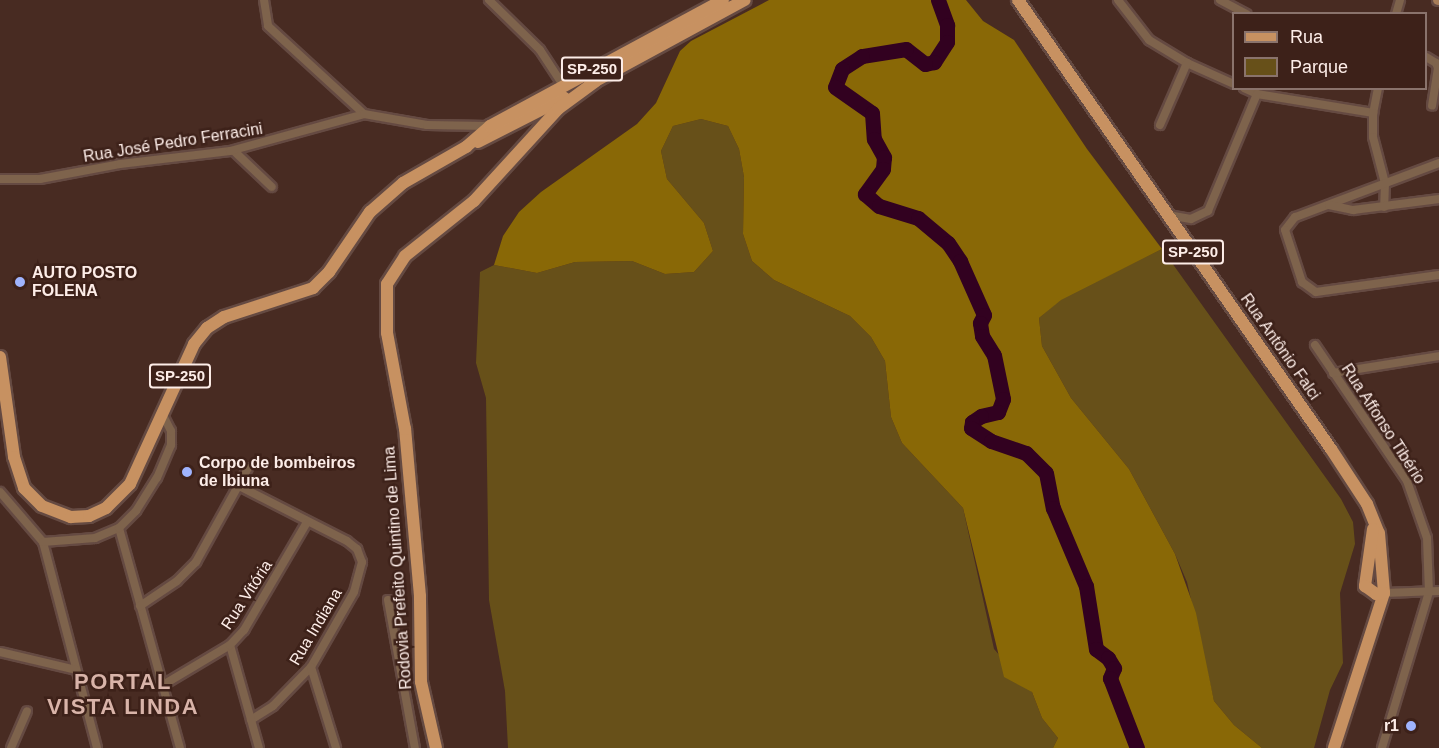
<!DOCTYPE html>
<meta charset="utf-8">
<style>
body{margin:0}
#map{position:relative;width:1439px;height:748px;overflow:hidden;background:#482b22;font-family:Arial,sans-serif}
div>[style]{position:absolute}
[style*='--x']{left:calc(var(--x)*1px);top:calc(var(--y)*1px);width:calc(var(--w)*1px);rotate:calc(var(--a)*1deg)}
.green>*{inset:0;background:#675019}
.forest>*{inset:0;background:#896806}
.river>*{height:15px;margin:-7.5px;padding:0 7.5px;transform-origin:7.5px;border-radius:7.5px;background:#320120}
.roads{filter:drop-shadow(2px 0 #654a42) drop-shadow(-2px 0 #654a42) drop-shadow(0 2px #654a42) drop-shadow(0 -2px #654a42)}
.street>*{height:8px;margin:-4px;padding:0 4px;transform-origin:4px;border-radius:4px;background:#7e634c}
.secondary>*{height:10px;margin:-5px;padding:0 5px;transform-origin:5px;border-radius:5px;background:#a77d58}
.primary>*{height:12px;margin:-6px;padding:0 6px;transform-origin:6px;border-radius:6px;background:#c79161}
.dots>*{width:16px;height:16px;translate:-50% -50%;box-sizing:border-box;border:3px solid #3d2119;border-radius:50%}
span{translate:-50% -50%;white-space:nowrap;text-align:center;line-height:1.15;-webkit-text-stroke:5px #3d2119;paint-order:stroke}
.shield-label span{padding:2px 4px;background:#3d2119;border:2px solid;border-radius:4px;-webkit-text-stroke-width:0}
.shield-label{font-size:15px;color:#fdede8;font-weight:700}
.street-label{font-size:16px;color:#fdede8}
.poi-label{font-size:16px;color:#fdede8;font-weight:700}
.left{translate:0 -50%;text-align:left}
.right{translate:-100% -50%;text-align:right}
.district-label{font-size:22px;color:#d9b4a9;font-weight:700;letter-spacing:1.5px}
.legend{position:absolute;left:1232px;top:12px;width:195px;height:78px;box-sizing:border-box;background:#3d2119;border:2px solid #8a736c;margin:0;padding:8px 10px;list-style:none;font-size:18px;color:#fdede8}
.legend li{display:flex;align-items:center;gap:12px;height:30px}
.legend b{width:30px;border:2px solid #8a736c}
</style>
<div id="map">
<div class="green">
<div style="clip-path:polygon(701px 119px,728px 126px,739px 149px,744px 177px,743px 234px,752px 261px,774px 280px,850px 316px,871px 337px,885px 361px,891px 417px,902px 443px,963px 508px,994px 649px,1032px 692px,1042px 718px,1058px 738px,1053px 748px,508px 748px,505px 691px,489px 600px,486px 398px,476px 363px,480px 272px,494px 265px,537px 273px,575px 262px,632px 261px,665px 274px,694px 272px,713px 251px,704px 223px,667px 179px,661px 151px,673px 126px)"></div>
<div style="clip-path:polygon(1162px 249px,1341px 499px,1353px 522px,1355px 544px,1340px 593px,1343px 663px,1330px 690px,1314px 748px,1262px 748px,1234px 725px,1214px 701px,1187px 582px,1175px 554px,1129px 469px,1071px 398px,1042px 346px,1039px 318px,1061px 299px)"></div>
</div>
<div class="forest">
<div style="clip-path:polygon(769px 0,966px 0,983px 21px,1014px 40px,1087px 149px,1162px 249px,1061px 300px,1039px 318px,1042px 346px,1071px 398px,1129px 469px,1175px 554px,1196px 613px,1214px 701px,1234px 725px,1262px 748px,1053px 748px,1058px 738px,1042px 718px,1032px 692px,1004px 677px,963px 508px,902px 443px,891px 417px,885px 361px,871px 337px,850px 316px,774px 280px,752px 261px,743px 234px,744px 177px,739px 149px,728px 126px,701px 119px,673px 126px,661px 151px,667px 179px,704px 223px,713px 251px,694px 272px,665px 274px,632px 261px,575px 262px,537px 273px,494px 265px,503px 236px,519px 212px,541px 192px,637px 124px,656px 103px,680px 51px,691px 41px)"></div>
</div>
<div class="river">
<div style="--x:938;--y:0;--w:27;--a:70"></div>
<div style="--x:947;--y:25;--w:17;--a:90"></div>
<div style="--x:947;--y:42;--w:24;--a:123"></div>
<div style="--x:934;--y:62;--w:9;--a:167"></div>
<div style="--x:925;--y:64;--w:24;--a:-142"></div>
<div style="--x:906;--y:49;--w:45;--a:171"></div>
<div style="--x:862;--y:56;--w:24;--a:147"></div>
<div style="--x:842;--y:69;--w:19;--a:111"></div>
<div style="--x:835;--y:87;--w:45;--a:35.1"></div>
<div style="--x:872;--y:113;--w:26;--a:86"></div>
<div style="--x:874;--y:139;--w:21;--a:61"></div>
<div style="--x:884;--y:157;--w:12;--a:95"></div>
<div style="--x:883;--y:169;--w:31;--a:126"></div>
<div style="--x:865;--y:194;--w:18;--a:41"></div>
<div style="--x:879;--y:206;--w:41;--a:17.1"></div>
<div style="--x:918;--y:218;--w:39;--a:40"></div>
<div style="--x:948;--y:243;--w:22;--a:56"></div>
<div style="--x:960;--y:261;--w:59;--a:66"></div>
<div style="--x:984;--y:315;--w:9;--a:117"></div>
<div style="--x:980;--y:323;--w:13;--a:81"></div>
<div style="--x:982;--y:336;--w:22;--a:58"></div>
<div style="--x:994;--y:355;--w:45;--a:78.4"></div>
<div style="--x:1003;--y:399;--w:14;--a:111"></div>
<div style="--x:998;--y:412;--w:17;--a:167"></div>
<div style="--x:981;--y:416;--w:11;--a:146"></div>
<div style="--x:972;--y:422;--w:6;--a:99"></div>
<div style="--x:971;--y:428;--w:24;--a:33"></div>
<div style="--x:991;--y:441;--w:37;--a:19"></div>
<div style="--x:1026;--y:453;--w:28;--a:45"></div>
<div style="--x:1046;--y:473;--w:36;--a:79"></div>
<div style="--x:1053;--y:508;--w:85;--a:67.1"></div>
<div style="--x:1086;--y:586;--w:64;--a:81"></div>
<div style="--x:1096;--y:649;--w:15;--a:37"></div>
<div style="--x:1108;--y:658;--w:12;--a:59"></div>
<div style="--x:1114;--y:668;--w:11;--a:112"></div>
<div style="--x:1110;--y:678;--w:75;--a:68.9"></div>
</div>
<div class="roads">
<div class="street">
<div style="--x:264;--y:0;--w:26;--a:81"></div>
<div style="--x:268;--y:26;--w:130;--a:42.5"></div>
<div style="--x:489;--y:0;--w:71;--a:44.4"></div>
<div style="--x:540;--y:50;--w:42;--a:56.7"></div>
<div style="--x:1118;--y:0;--w:51;--a:52.2"></div>
<div style="--x:1149;--y:40;--w:44;--a:31.2"></div>
<div style="--x:1187;--y:63;--w:51;--a:24.1"></div>
<div style="--x:1220;--y:0;--w:30;--a:28"></div>
<div style="--x:1396;--y:14;--w:15;--a:-74"></div>
<div style="--x:1426;--y:57;--w:12;--a:31"></div>
<div style="--x:1436;--y:63;--w:5;--a:68"></div>
<div style="--x:1438;--y:68;--w:38;--a:99"></div>
<div style="--x:1244;--y:88;--w:14;--a:25"></div>
<div style="--x:1257;--y:94;--w:118;--a:9.3"></div>
<div style="--x:1378;--y:88;--w:25;--a:101"></div>
<div style="--x:1373;--y:113;--w:24;--a:90"></div>
<div style="--x:1373;--y:137;--w:48;--a:75.4"></div>
<div style="--x:1385;--y:183;--w:24;--a:92"></div>
<div style="--x:1160;--y:125;--w:68;--a:-66.5"></div>
<div style="--x:234;--y:151;--w:52;--a:43.5"></div>
<div style="--x:1439;--y:163;--w:154;--a:159.4"></div>
<div style="--x:1295;--y:217;--w:16;--a:128"></div>
<div style="--x:1285;--y:230;--w:55;--a:71.9"></div>
<div style="--x:1302;--y:282;--w:17;--a:36"></div>
<div style="--x:1316;--y:292;--w:124;--a:-7.9"></div>
<div style="--x:0;--y:179;--w:40;--a:0"></div>
<div style="--x:40;--y:179;--w:81;--a:-10.6"></div>
<div style="--x:120;--y:164;--w:111;--a:-6.7"></div>
<div style="--x:230;--y:151;--w:139;--a:-15.4"></div>
<div style="--x:364;--y:114;--w:64;--a:9.9"></div>
<div style="--x:427;--y:125;--w:61;--a:0.9"></div>
<div style="--x:1329;--y:205;--w:25;--a:12"></div>
<div style="--x:1353;--y:210;--w:87;--a:-7.3"></div>
<div style="--x:1168;--y:215;--w:23;--a:10"></div>
<div style="--x:1191;--y:219;--w:19;--a:-25"></div>
<div style="--x:1208;--y:211;--w:127;--a:-67.3"></div>
<div style="--x:1315;--y:345;--w:164;--a:55.9"></div>
<div style="--x:1407;--y:481;--w:60;--a:70.7"></div>
<div style="--x:1427;--y:538;--w:54;--a:87.9"></div>
<div style="--x:1429;--y:592;--w:163;--a:106.8"></div>
<div style="--x:1333;--y:373;--w:107;--a:-9.1"></div>
<div style="--x:239;--y:486;--w:121;--a:27"></div>
<div style="--x:347;--y:541;--w:13;--a:39"></div>
<div style="--x:357;--y:549;--w:14;--a:69"></div>
<div style="--x:362;--y:562;--w:31;--a:105"></div>
<div style="--x:354;--y:592;--w:86;--a:119.8"></div>
<div style="--x:311;--y:667;--w:54;--a:134.3"></div>
<div style="--x:273;--y:706;--w:26;--a:148"></div>
<div style="--x:0;--y:492;--w:66;--a:49.3"></div>
<div style="--x:43;--y:542;--w:213;--a:75.3"></div>
<div style="--x:119;--y:528;--w:228;--a:74.5"></div>
<div style="--x:43;--y:542;--w:52;--a:-4.4"></div>
<div style="--x:95;--y:538;--w:26;--a:-23"></div>
<div style="--x:119;--y:528;--w:24;--a:-45"></div>
<div style="--x:136;--y:511;--w:39;--a:-58"></div>
<div style="--x:157;--y:478;--w:36;--a:-67"></div>
<div style="--x:171;--y:445;--w:14;--a:-90"></div>
<div style="--x:171;--y:431;--w:18;--a:-117"></div>
<div style="--x:1384;--y:593;--w:55;--a:-2.1"></div>
<div style="--x:388;--y:600;--w:150;--a:79.7"></div>
<div style="--x:140;--y:606;--w:45;--a:-34"></div>
<div style="--x:177;--y:581;--w:27;--a:-45"></div>
<div style="--x:196;--y:562;--w:107;--a:-61"></div>
<div style="--x:230;--y:645;--w:107;--a:74.3"></div>
<div style="--x:0;--y:652;--w:78;--a:13.3"></div>
<div style="--x:311;--y:667;--w:85;--a:72.8"></div>
<div style="--x:163;--y:685;--w:78;--a:-30.8"></div>
<div style="--x:230;--y:645;--w:21;--a:-47"></div>
<div style="--x:244;--y:630;--w:125;--a:-59.7"></div>
<div style="--x:11;--y:748;--w:40;--a:-66.6"></div>
</div>
<div class="secondary">
<div style="--x:1438;--y:0;--w:1;--a:0"></div>
</div>
<div class="primary">
<div style="--x:1018;--y:0;--w:547;--a:55.12"></div>
<div style="--x:1331;--y:449;--w:66;--a:56.8"></div>
<div style="--x:1367;--y:504;--w:31;--a:68"></div>
<div style="--x:1379;--y:533;--w:60;--a:85.2"></div>
<div style="--x:1384;--y:593;--w:163;--a:107.9"></div>
<div style="--x:590;--y:84;--w:176;--a:-28.5"></div>
<div style="--x:478;--y:142;--w:97;--a:-27.1"></div>
<div style="--x:0;--y:357;--w:101;--a:82"></div>
<div style="--x:14;--y:457;--w:33;--a:72"></div>
<div style="--x:24;--y:488;--w:25;--a:45"></div>
<div style="--x:42;--y:506;--w:31;--a:21"></div>
<div style="--x:71;--y:517;--w:18;--a:-3"></div>
<div style="--x:89;--y:516;--w:19;--a:-25"></div>
<div style="--x:106;--y:508;--w:34;--a:-45"></div>
<div style="--x:130;--y:484;--w:154;--a:-65.4"></div>
<div style="--x:194;--y:344;--w:21;--a:-51"></div>
<div style="--x:207;--y:328;--w:20;--a:-33"></div>
<div style="--x:224;--y:317;--w:94;--a:-18"></div>
<div style="--x:313;--y:288;--w:23;--a:-45"></div>
<div style="--x:329;--y:272;--w:73;--a:-55.7"></div>
<div style="--x:370;--y:212;--w:44;--a:-41.3"></div>
<div style="--x:403;--y:183;--w:73;--a:-29.7"></div>
<div style="--x:466;--y:147;--w:32;--a:-41"></div>
<div style="--x:490;--y:126;--w:265;--a:-28.4"></div>
<div style="--x:1373;--y:529;--w:58;--a:98"></div>
<div style="--x:1365;--y:586;--w:14;--a:36"></div>
<div style="--x:1376;--y:594;--w:8;--a:-7"></div>
<div style="--x:436;--y:748;--w:68;--a:-102.8"></div>
<div style="--x:421;--y:682;--w:86;--a:-90.7"></div>
<div style="--x:420;--y:596;--w:168;--a:-95.1"></div>
<div style="--x:405;--y:429;--w:98;--a:-100.6"></div>
<div style="--x:387;--y:333;--w:49;--a:-90"></div>
<div style="--x:387;--y:284;--w:33;--a:-57"></div>
<div style="--x:405;--y:256;--w:88;--a:-38.6"></div>
<div style="--x:474;--y:201;--w:125;--a:-47.6"></div>
<div style="--x:558;--y:109;--w:47;--a:-36.4"></div>
</div>
</div>
<div class="dots">
<div style="left:20px;top:282px;background:#9fb3fd"></div>
<div style="left:187px;top:472px;background:#9fb3fd"></div>
<div style="left:1411px;top:726px;background:#9fb3fd"></div>
</div>
<div class="shield-label">
<span style="left:592px;top:69px">SP-250</span>
<span style="left:1193px;top:252px">SP-250</span>
<span style="left:180px;top:376px">SP-250</span>
</div>
<div class="street-label">
<span style="left:173px;top:143px;rotate:-9deg">Rua José Pedro Ferracini</span>
<span style="left:1280px;top:347px;rotate:55deg">Rua Antônio Falci</span>
<span style="left:1383px;top:424px;rotate:57deg">Rua Affonso Tibério</span>
<span style="left:398px;top:568px;rotate:-94deg">Rodovia Prefeito Quintino de Lima</span>
<span style="left:247px;top:595px;rotate:-57deg">Rua Vitória</span>
<span style="left:316px;top:627px;rotate:-59deg">Rua Indiana</span>
</div>
<div class="poi-label">
<span class="left" style="left:32px;top:282px">AUTO POSTO<br>FOLENA</span>
<span class="left" style="left:199px;top:472px">Corpo de bombeiros<br>de Ibiuna</span>
<span class="right" style="left:1399px;top:726px">r1</span>
</div>
<div class="district-label">
<span style="left:123px;top:694px">PORTAL<br>VISTA LINDA</span>
</div>
<ul class="legend">
<li><b style="height:8px;background:#c79161"></b>Rua</li>
<li><b style="height:16px;background:#675019"></b>Parque</li>
</ul>
</div>
